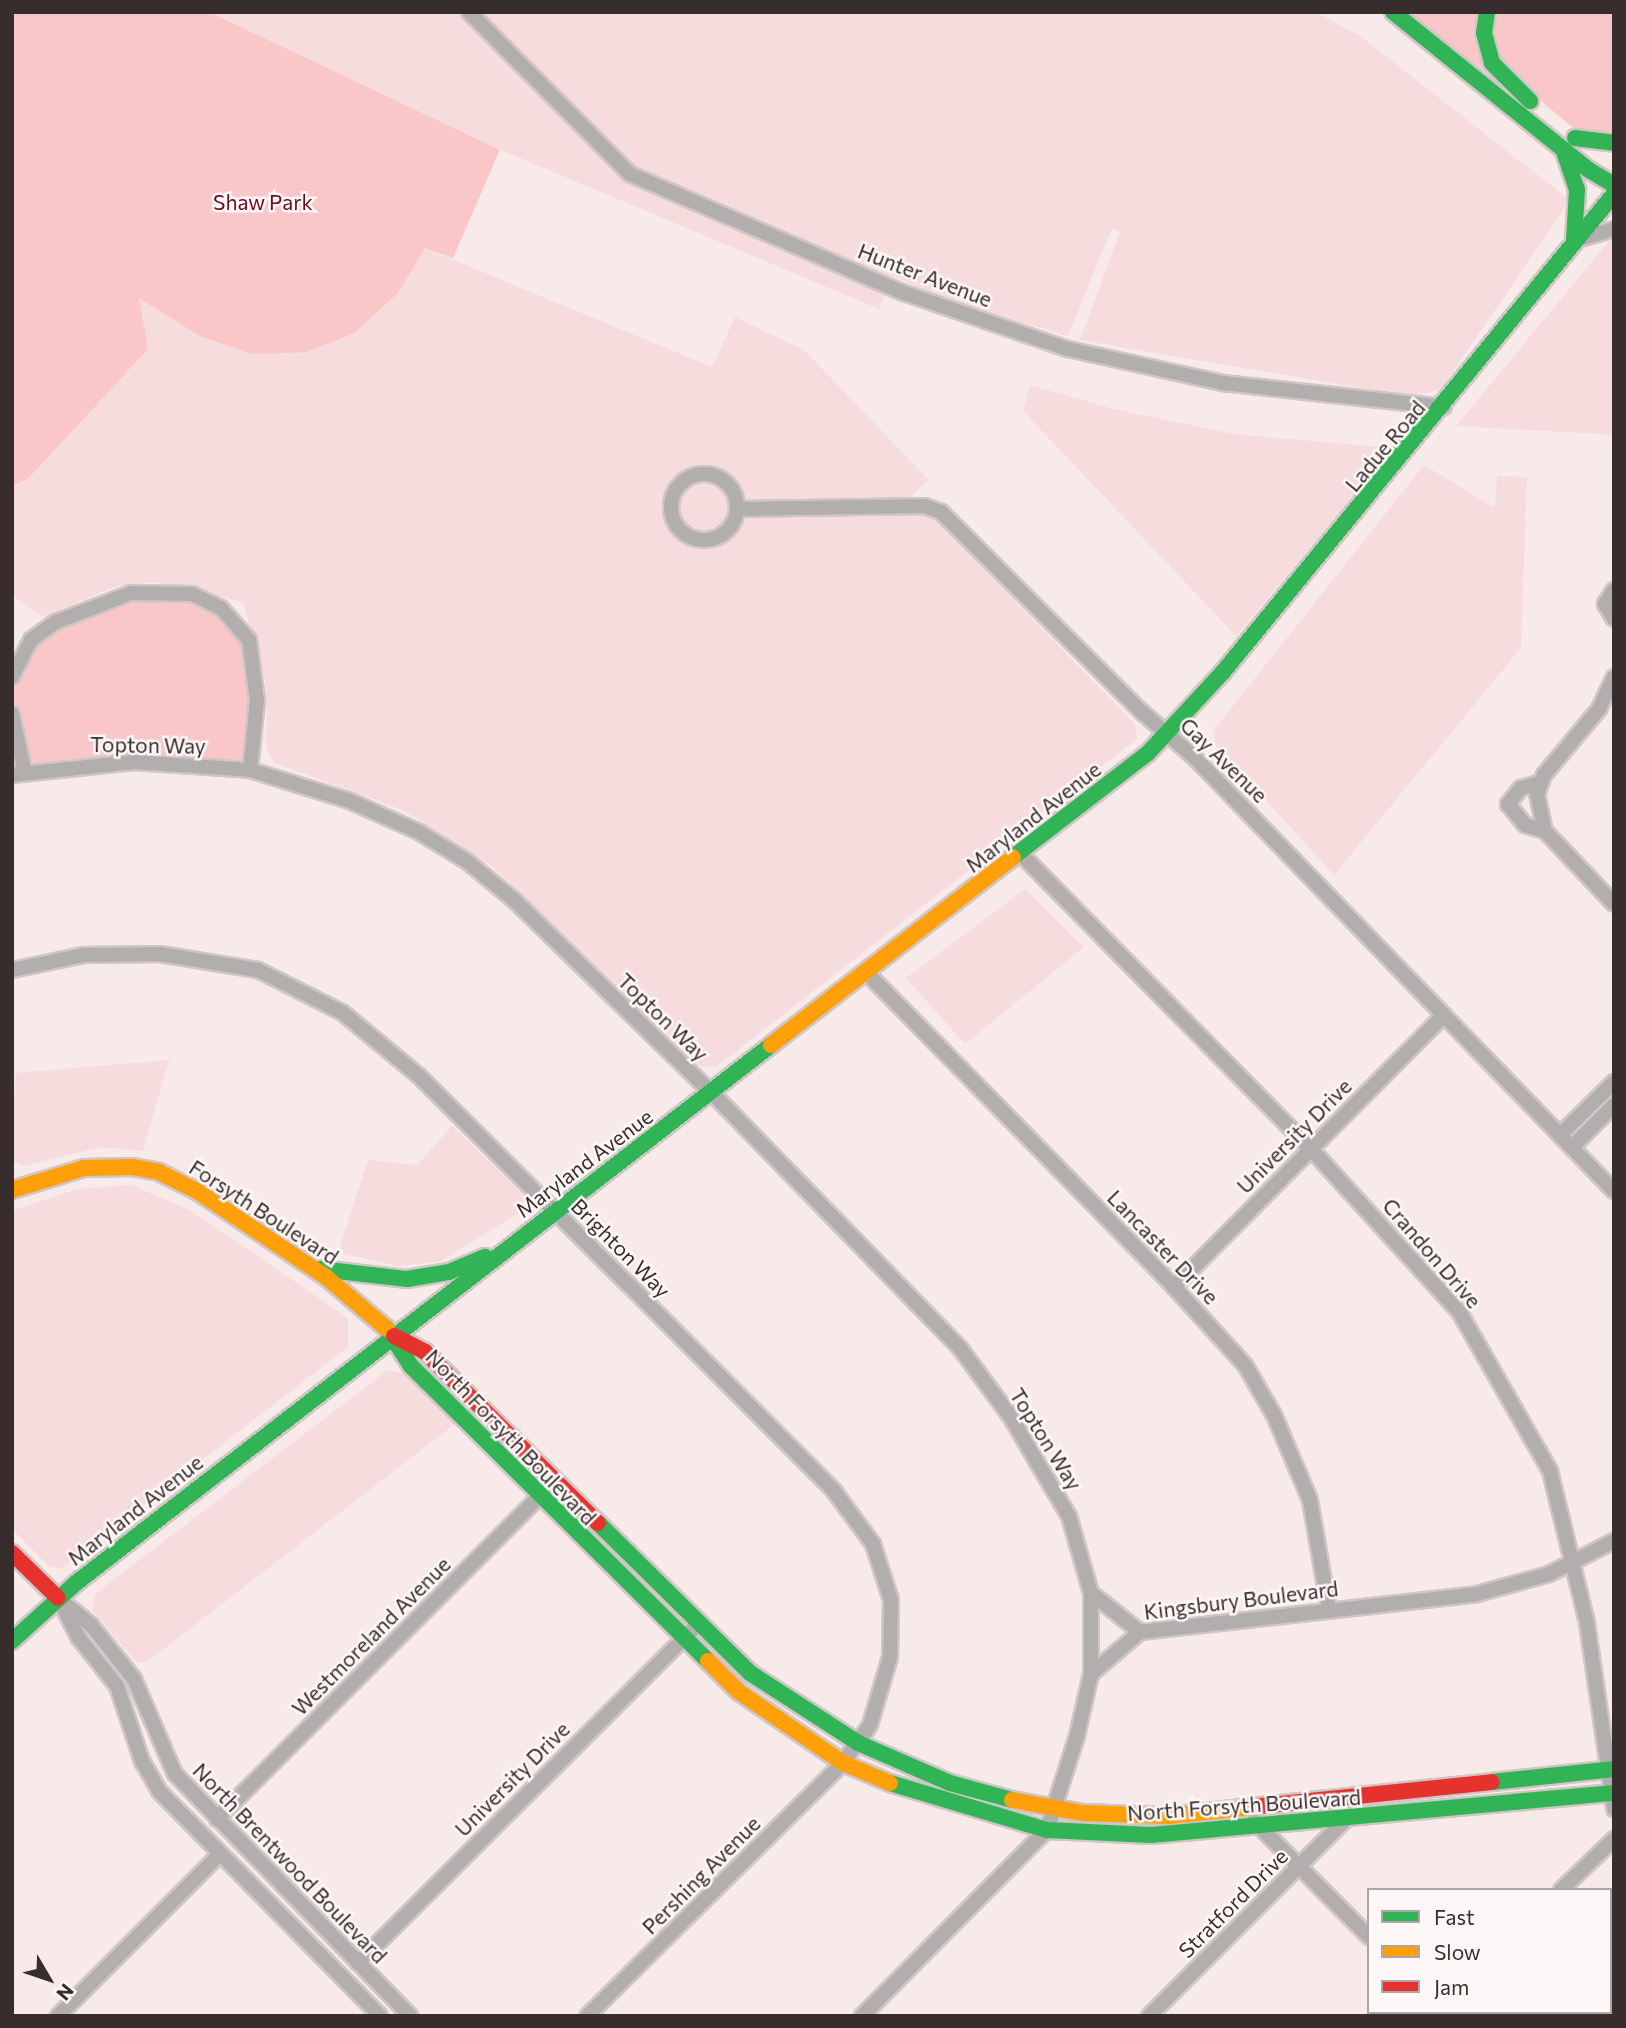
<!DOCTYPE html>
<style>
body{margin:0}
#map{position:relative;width:1626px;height:2028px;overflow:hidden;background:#f9eaea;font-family:Commissioner,sans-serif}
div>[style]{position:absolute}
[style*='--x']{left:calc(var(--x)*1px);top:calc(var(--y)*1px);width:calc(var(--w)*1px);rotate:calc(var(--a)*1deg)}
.built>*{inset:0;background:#f6dcdc}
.green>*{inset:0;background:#fac7c8}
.roads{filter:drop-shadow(2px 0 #d1c6c6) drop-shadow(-2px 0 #d1c6c6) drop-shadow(0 2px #d1c6c6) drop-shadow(0 -2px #d1c6c6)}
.street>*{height:14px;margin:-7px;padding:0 7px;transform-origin:7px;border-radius:7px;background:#b3aeae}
.street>.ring{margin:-7px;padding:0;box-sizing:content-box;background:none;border:14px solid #b3aeae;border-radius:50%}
.fast>*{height:16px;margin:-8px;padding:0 8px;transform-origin:8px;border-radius:8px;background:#30b455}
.slow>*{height:16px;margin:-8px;padding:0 8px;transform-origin:8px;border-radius:8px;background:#ff9f0a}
.jam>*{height:16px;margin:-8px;padding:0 8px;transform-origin:8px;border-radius:8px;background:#e5322d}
span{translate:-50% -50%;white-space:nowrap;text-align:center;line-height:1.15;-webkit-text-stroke:5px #fdf7f7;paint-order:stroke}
.park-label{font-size:21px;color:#6a0c1f}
.street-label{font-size:21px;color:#372d2d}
.frame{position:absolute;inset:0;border:14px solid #372d2d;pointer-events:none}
.legend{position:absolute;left:1367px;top:1888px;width:245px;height:126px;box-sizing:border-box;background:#fdf7f7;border:2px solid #aea6a6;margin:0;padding:9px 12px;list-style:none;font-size:21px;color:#372d2d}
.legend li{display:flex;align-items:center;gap:14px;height:35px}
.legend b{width:35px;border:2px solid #aea6a6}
.north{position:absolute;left:14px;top:1944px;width:70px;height:70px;-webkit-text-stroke:5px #fdf7f7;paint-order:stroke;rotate:129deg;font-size:19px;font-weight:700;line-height:28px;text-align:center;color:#372d2d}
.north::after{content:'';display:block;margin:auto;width:24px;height:32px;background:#372d2d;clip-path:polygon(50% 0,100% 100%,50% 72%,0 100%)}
</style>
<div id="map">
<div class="built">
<div style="clip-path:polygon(209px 12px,1316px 12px,1360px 36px,1570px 200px,1442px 388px,1413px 397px,1080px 340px,1120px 232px,1112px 228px,1068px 336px,938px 298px,895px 276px,879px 309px,434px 122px)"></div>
<div style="clip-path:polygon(1614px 235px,1614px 435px,1456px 426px)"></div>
<div style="clip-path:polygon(162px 247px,425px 248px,712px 367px,735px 317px,804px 350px,929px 480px,912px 495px,1135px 724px,1137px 739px,716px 1067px,700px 1066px,493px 867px,403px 810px,275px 763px,267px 752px,266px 684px,243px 602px,154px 582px,114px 587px,43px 617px,12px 595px,12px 486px,28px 479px,147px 349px,138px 297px)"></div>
<div style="clip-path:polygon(1030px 385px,1114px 409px,1234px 434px,1393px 448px,1236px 636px,1023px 411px)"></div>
<div style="clip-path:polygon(1424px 465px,1495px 508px,1497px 476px,1527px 477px,1521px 648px,1334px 875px,1216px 746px,1214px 730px)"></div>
<div style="clip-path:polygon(1025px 889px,1084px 947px,965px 1044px,906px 978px)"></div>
<div style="clip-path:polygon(169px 1060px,143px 1151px,101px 1147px,24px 1166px,12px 1162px,15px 1073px)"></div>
<div style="clip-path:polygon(452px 1126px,533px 1204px,439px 1262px,397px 1266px,338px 1252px,368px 1160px,417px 1165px)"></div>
<div style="clip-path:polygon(131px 1185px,190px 1210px,348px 1318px,348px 1347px,62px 1568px,50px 1567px,12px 1529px,12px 1211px,78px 1189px)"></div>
<div style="clip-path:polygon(388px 1370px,405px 1374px,455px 1424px,147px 1662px,136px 1662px,92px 1610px,95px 1594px)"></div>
</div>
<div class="green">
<div style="clip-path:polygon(12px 12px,209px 12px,500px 150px,453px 258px,425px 248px,398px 293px,354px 333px,307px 352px,252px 354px,200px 336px,139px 298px,148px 349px,28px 479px,12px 486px)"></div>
<div style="clip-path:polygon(1403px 12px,1480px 12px,1490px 75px)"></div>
<div style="clip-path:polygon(1495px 12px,1614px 12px,1614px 138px,1578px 132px,1505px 71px,1492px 22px)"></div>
<div style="clip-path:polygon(155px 591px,221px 608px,255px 663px,250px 770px,192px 763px,25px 773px,12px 714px,12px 676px,40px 632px)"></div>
</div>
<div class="roads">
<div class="street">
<div style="--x:469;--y:12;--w:228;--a:45.2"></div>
<div style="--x:630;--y:174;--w:299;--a:23.5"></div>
<div style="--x:904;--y:293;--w:173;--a:18.9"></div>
<div style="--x:1068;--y:349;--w:159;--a:12.4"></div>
<div style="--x:1223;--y:383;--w:222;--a:6.2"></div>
<div style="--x:1576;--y:240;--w:40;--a:-16"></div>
<div class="ring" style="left:671px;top:474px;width:52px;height:52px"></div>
<div style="--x:738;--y:509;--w:187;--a:-0.9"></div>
<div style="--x:925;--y:506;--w:17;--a:21"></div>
<div style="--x:941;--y:512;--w:284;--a:44.9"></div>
<div style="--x:1142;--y:712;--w:69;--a:40.9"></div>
<div style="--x:1194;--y:757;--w:604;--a:45.94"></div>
<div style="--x:1614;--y:590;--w:17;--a:123"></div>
<div style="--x:1605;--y:604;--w:17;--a:59"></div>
<div style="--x:12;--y:677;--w:42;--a:-62.8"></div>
<div style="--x:31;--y:640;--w:31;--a:-36"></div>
<div style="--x:56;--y:622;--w:80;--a:-21.1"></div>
<div style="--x:131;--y:593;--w:61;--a:0.9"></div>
<div style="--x:192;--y:594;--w:32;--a:26"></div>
<div style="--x:221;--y:608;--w:43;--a:48.8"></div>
<div style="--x:249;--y:640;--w:61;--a:82.4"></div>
<div style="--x:257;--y:700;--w:70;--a:95.7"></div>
<div style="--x:1614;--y:677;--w:35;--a:115"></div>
<div style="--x:1599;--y:709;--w:86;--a:129.8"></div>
<div style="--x:1544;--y:775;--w:20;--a:110"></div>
<div style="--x:1537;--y:794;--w:38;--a:78"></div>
<div style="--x:1545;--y:831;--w:100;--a:46.6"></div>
<div style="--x:12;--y:714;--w:60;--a:77.6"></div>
<div style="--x:12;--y:775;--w:123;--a:-6.1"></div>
<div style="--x:134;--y:762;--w:116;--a:3.9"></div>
<div style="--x:250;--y:770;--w:105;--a:17.2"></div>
<div style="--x:350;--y:801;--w:76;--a:24.2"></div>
<div style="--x:419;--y:832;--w:57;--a:31.5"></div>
<div style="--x:468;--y:862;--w:61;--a:39.7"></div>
<div style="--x:515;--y:901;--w:274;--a:44.3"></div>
<div style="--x:711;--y:1092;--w:357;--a:45.8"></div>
<div style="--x:960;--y:1348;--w:84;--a:53.7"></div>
<div style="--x:1010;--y:1416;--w:116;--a:59.5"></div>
<div style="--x:1069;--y:1516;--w:80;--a:74.1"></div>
<div style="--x:1091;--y:1593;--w:63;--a:38.5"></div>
<div style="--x:1539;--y:783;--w:19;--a:164"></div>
<div style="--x:1521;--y:788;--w:21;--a:129"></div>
<div style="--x:1508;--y:804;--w:27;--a:51"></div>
<div style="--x:1525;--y:825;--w:21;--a:17"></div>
<div style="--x:1020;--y:853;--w:414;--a:45.5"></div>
<div style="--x:1310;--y:1148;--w:223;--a:47.7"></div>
<div style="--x:1460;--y:1313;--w:182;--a:60.3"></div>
<div style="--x:1550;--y:1471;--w:156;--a:76.3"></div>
<div style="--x:1587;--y:1623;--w:188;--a:81.7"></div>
<div style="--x:12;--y:970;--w:74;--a:-11.8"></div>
<div style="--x:84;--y:955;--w:76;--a:-0.8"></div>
<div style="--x:160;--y:954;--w:99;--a:9.3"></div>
<div style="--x:258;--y:970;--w:95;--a:26.8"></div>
<div style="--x:343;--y:1013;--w:99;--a:39.7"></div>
<div style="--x:419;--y:1076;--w:295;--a:44.9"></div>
<div style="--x:628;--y:1284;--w:292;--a:45.1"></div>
<div style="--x:834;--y:1491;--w:66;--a:53.7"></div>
<div style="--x:873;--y:1544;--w:59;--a:72.2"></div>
<div style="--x:891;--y:1600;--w:57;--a:91"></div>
<div style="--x:890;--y:1657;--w:71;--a:106.4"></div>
<div style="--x:870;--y:1725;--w:47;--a:125.4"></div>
<div style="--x:843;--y:1763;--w:360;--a:135.3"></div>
<div style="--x:866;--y:972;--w:441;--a:45.6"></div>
<div style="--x:1174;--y:1287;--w:105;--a:47.7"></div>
<div style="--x:1245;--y:1365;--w:58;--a:59.9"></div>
<div style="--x:1274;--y:1415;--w:92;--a:67"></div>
<div style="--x:1310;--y:1500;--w:112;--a:80.2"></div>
<div style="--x:1560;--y:1135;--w:76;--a:-44.5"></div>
<div style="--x:1572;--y:1147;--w:59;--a:-45"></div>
<div style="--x:1174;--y:1287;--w:383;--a:-45.2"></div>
<div style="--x:58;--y:1598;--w:43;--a:39.3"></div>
<div style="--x:91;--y:1625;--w:69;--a:51.5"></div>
<div style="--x:134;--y:1679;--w:103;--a:66.7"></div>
<div style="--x:175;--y:1774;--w:337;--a:45.8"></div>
<div style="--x:62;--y:1605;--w:37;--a:63"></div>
<div style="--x:79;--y:1638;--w:61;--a:51.6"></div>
<div style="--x:117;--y:1686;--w:79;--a:71.6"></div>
<div style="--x:142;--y:1761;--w:34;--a:60"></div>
<div style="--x:159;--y:1791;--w:315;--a:45.5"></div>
<div style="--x:1091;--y:1674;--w:81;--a:-90"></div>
<div style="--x:217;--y:1819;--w:468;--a:-45"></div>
<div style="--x:1254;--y:1821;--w:163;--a:45.2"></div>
<div style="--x:1561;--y:1890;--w:74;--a:-43.9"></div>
<div style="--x:358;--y:1963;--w:479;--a:-44.9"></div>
<div style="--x:1447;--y:2012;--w:6;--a:39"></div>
<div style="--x:58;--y:2016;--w:229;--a:-45"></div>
<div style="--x:862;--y:2016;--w:262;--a:-45.2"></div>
<div style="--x:1047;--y:1830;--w:99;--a:-72.3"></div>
<div style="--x:1077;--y:1736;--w:64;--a:-77.3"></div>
<div style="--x:1091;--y:1674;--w:65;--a:-40.6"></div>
<div style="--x:1140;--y:1632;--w:339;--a:-6.4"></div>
<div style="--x:1477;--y:1594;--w:75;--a:-15.5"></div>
<div style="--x:1549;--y:1574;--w:73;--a:-26.9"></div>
<div style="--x:1149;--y:2016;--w:279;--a:-45"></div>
<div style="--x:1430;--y:2016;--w:6;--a:-45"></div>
</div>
<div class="fast">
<div style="--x:1393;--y:12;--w:252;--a:38.9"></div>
<div style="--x:1589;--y:170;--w:29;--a:31"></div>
<div style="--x:1487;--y:12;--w:21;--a:98"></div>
<div style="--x:1484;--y:33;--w:31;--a:75"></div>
<div style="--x:1492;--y:63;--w:54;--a:45"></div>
<div style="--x:1575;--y:138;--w:39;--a:7"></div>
<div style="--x:1563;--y:149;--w:43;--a:71.1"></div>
<div style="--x:1577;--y:190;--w:50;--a:93.4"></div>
<div style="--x:1013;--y:857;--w:170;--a:-37.6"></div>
<div style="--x:1148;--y:753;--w:110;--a:-47.2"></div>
<div style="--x:1223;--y:672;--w:618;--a:-50.72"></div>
<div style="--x:320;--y:1269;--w:88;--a:6.6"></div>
<div style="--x:407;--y:1279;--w:43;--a:-9.5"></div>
<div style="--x:449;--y:1272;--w:39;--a:-23"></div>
<div style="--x:387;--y:1329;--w:44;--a:57"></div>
<div style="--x:411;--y:1366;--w:419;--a:44.8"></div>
<div style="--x:598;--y:1523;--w:214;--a:44.6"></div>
<div style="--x:750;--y:1673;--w:129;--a:32.9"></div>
<div style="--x:858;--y:1743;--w:100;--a:23.5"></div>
<div style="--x:950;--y:1783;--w:64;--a:15.3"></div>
<div style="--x:12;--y:1641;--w:86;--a:-42.2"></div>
<div style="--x:76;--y:1583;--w:879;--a:-37.74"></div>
<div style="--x:1492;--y:1782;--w:123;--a:-6.1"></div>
<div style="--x:890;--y:1783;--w:164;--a:16.7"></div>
<div style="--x:1047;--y:1830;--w:104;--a:2.8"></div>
<div style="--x:1151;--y:1835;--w:465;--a:-5.2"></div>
</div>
<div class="slow">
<div style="--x:771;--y:1045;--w:306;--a:-37.8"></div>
<div style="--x:12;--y:1190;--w:75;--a:-17"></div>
<div style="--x:84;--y:1168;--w:48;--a:-1.2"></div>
<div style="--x:132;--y:1167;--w:27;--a:10"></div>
<div style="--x:159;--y:1172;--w:42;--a:26.6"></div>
<div style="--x:197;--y:1191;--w:155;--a:33.7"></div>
<div style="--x:326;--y:1277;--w:80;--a:40.4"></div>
<div style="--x:708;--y:1661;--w:44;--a:45"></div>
<div style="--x:739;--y:1692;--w:126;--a:34.3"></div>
<div style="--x:843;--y:1763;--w:51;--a:23.1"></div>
<div style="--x:1012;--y:1800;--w:71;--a:10.5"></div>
<div style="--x:1082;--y:1813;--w:87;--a:2"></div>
<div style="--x:1169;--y:1816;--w:93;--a:-6.2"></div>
</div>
<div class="jam">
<div style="--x:394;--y:1336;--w:35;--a:27"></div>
<div style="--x:425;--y:1352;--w:243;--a:44.7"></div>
<div style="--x:12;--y:1553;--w:64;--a:44.4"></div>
<div style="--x:1261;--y:1806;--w:232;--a:-5.9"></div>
</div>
</div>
<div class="park-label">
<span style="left:263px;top:202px">Shaw Park</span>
</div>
<div class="street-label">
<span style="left:925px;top:275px;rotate:21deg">Hunter Avenue</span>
<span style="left:1385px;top:446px;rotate:-50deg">Ladue Road</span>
<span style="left:148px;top:745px;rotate:1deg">Topton Way</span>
<span style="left:1224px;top:760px;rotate:44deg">Gay Avenue</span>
<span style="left:1033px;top:817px;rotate:-38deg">Maryland Avenue</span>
<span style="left:663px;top:1017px;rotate:44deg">Topton Way</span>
<span style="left:1294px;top:1136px;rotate:-45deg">University Drive</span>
<span style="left:584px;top:1163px;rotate:-37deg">Maryland Avenue</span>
<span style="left:264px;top:1212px;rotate:33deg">Forsyth Boulevard</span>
<span style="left:1163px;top:1247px;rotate:46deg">Lancaster Drive</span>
<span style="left:621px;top:1248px;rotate:45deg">Brighton Way</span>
<span style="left:1432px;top:1253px;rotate:49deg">Crandon Drive</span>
<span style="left:511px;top:1437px;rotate:46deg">North Forsyth Boulevard</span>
<span style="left:1046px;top:1439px;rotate:58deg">Topton Way</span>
<span style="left:135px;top:1510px;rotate:-38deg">Maryland Avenue</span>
<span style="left:1241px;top:1600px;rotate:-7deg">Kingsbury Boulevard</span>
<span style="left:371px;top:1636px;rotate:-45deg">Westmoreland Avenue</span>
<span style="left:512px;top:1779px;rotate:-45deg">University Drive</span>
<span style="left:1244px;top:1805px;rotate:-4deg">North Forsyth Boulevard</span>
<span style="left:290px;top:1863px;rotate:46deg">North Brentwood Boulevard</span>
<span style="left:701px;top:1875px;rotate:-45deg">Pershing Avenue</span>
<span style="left:1233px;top:1903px;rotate:-45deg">Stratford Drive</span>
</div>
<div class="frame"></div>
<ul class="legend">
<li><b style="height:9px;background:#30b455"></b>Fast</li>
<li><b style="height:9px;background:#ff9f0a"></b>Slow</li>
<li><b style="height:9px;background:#e5322d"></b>Jam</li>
</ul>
<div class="north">N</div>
</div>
